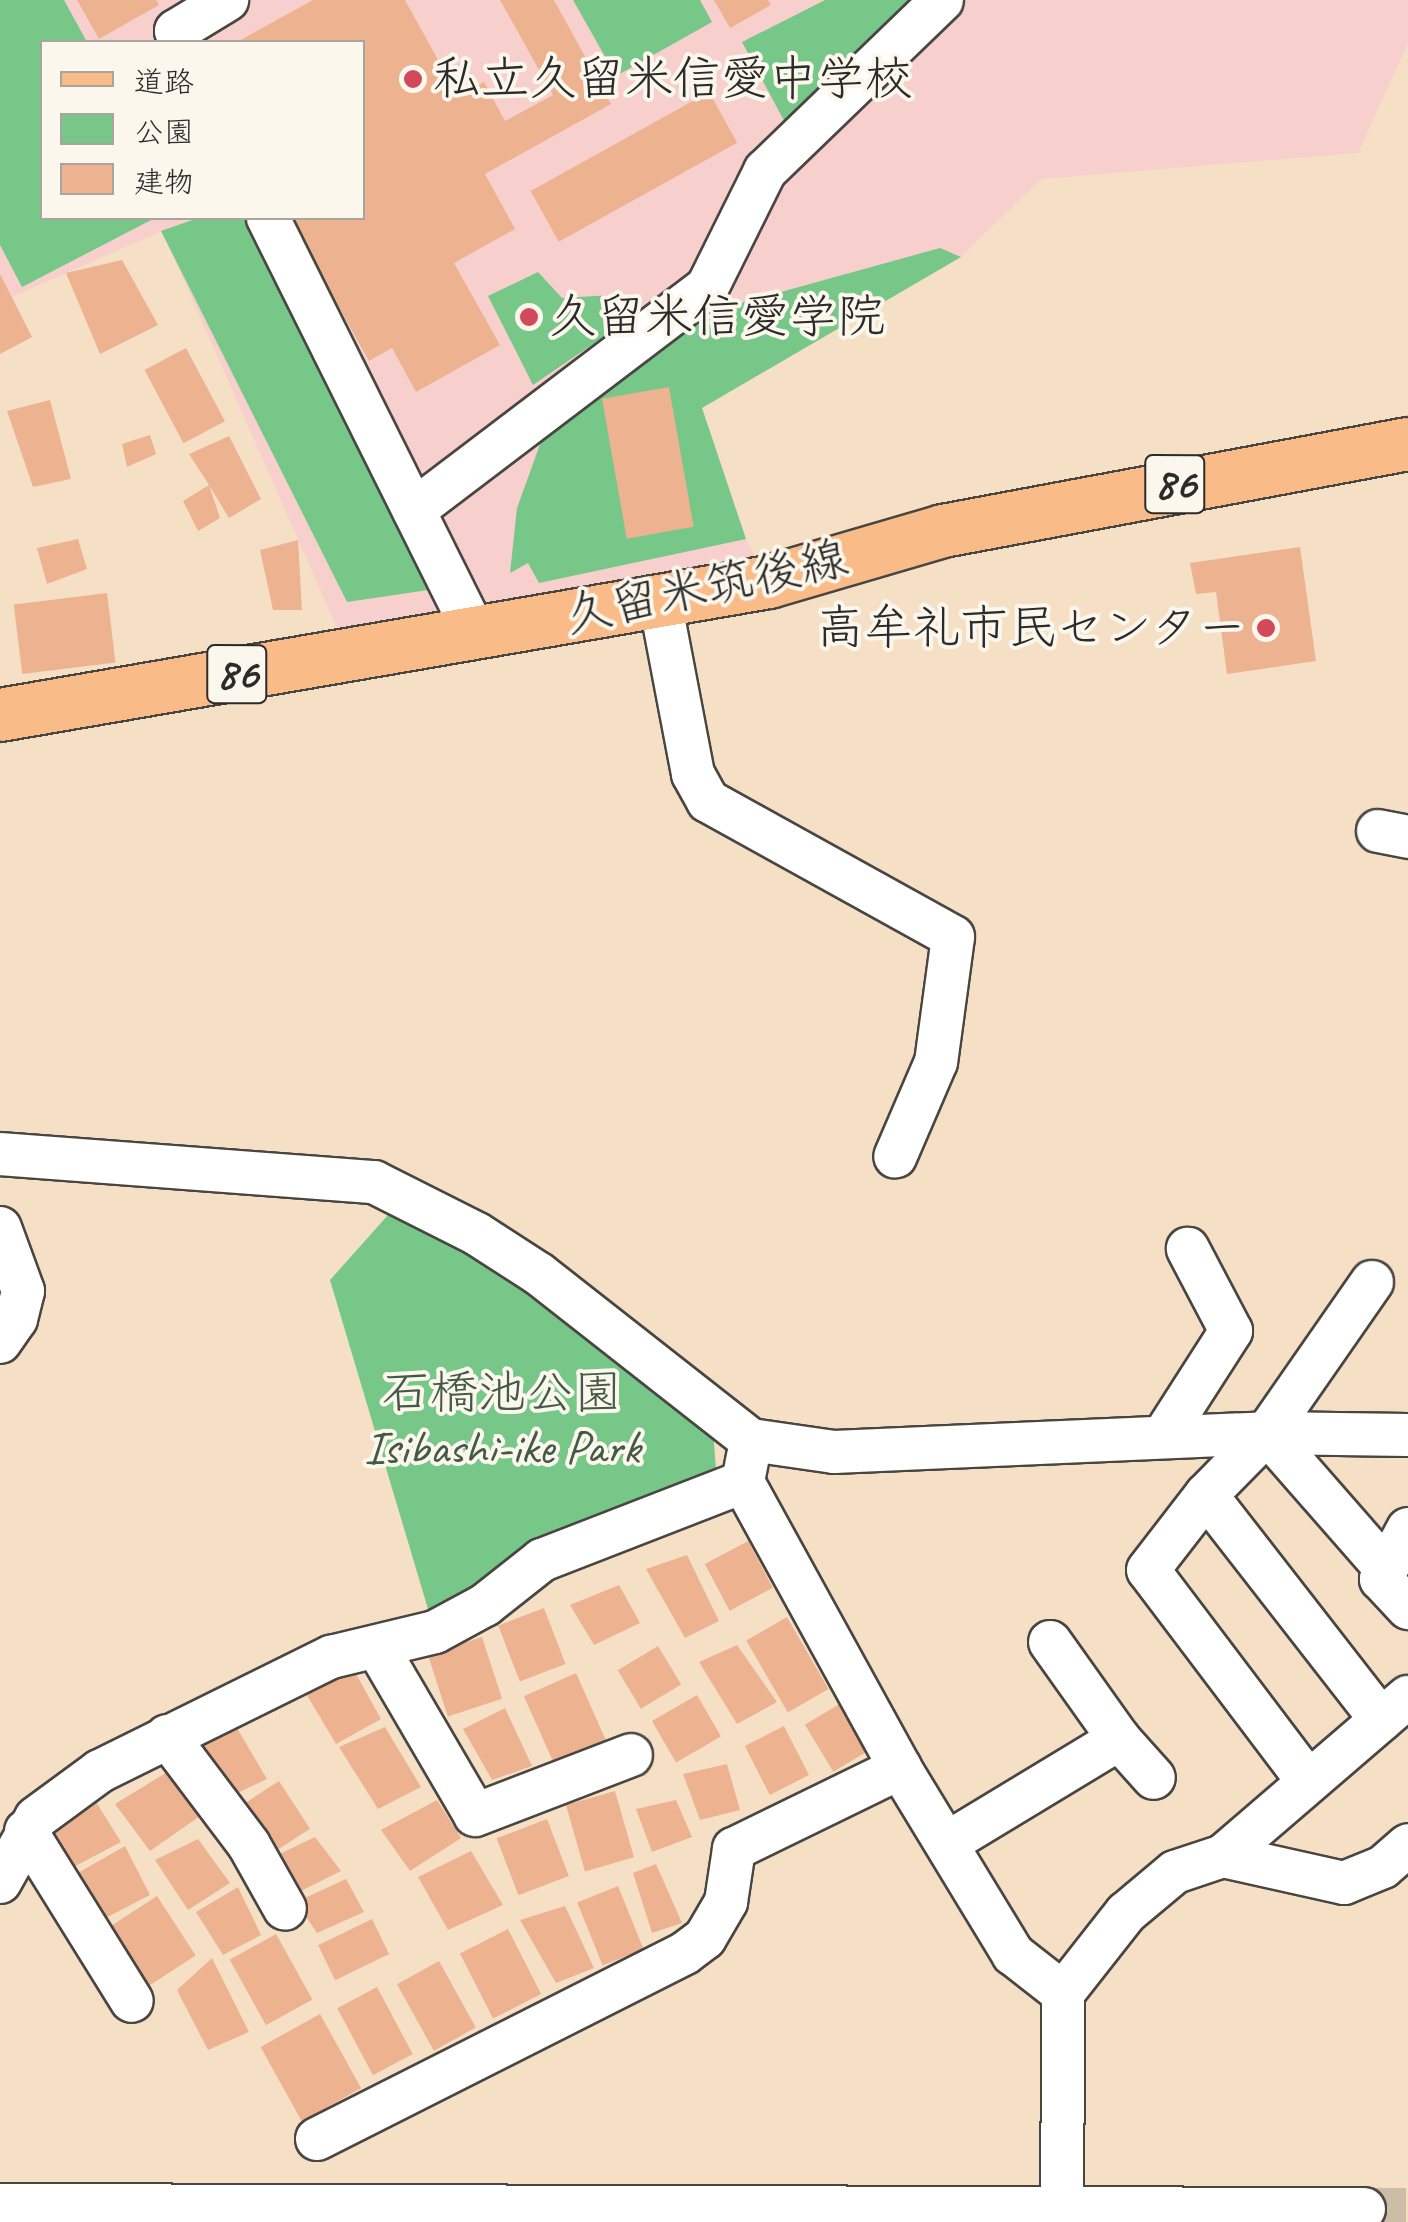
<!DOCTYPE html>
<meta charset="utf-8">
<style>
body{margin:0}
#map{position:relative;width:1408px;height:2222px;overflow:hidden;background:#f5e0c5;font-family:Caveat,"Klee One",sans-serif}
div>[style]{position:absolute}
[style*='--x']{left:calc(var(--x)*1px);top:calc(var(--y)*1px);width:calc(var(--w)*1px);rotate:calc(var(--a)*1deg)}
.built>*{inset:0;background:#f7d0cd}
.green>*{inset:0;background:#76c788}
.building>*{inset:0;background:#edb391;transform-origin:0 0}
.minor-tunnel>*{height:42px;margin-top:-21px;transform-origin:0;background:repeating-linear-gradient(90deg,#cdbca6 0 42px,transparent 0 63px)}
.roads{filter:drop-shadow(2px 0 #494642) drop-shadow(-2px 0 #494642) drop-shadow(0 2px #494642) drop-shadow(0 -2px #494642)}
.minor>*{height:42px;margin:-21px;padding:0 21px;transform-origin:21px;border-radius:21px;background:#fff}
.major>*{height:52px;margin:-26px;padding:0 26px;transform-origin:26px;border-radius:26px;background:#f9bc89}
.dots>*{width:28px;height:28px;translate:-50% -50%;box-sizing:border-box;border:5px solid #fbf7ec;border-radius:50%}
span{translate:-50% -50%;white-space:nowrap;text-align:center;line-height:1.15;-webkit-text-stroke:8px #fbf7ec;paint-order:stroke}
.shield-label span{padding:2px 8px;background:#fbf7ec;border:2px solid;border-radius:8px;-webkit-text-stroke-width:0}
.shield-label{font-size:45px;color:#2b2b2b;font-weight:700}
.poi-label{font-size:48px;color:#2b2b2b}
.left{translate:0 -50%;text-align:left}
.right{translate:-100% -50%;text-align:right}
.street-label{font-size:48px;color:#2b2b2b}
.park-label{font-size:48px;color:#425a47}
.legend{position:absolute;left:40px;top:40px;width:325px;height:180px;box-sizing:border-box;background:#fbf7ec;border:2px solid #a8a59f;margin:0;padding:12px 18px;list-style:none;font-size:30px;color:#2b2b2b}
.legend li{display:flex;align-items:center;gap:20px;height:50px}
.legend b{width:50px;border:2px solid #a8a59f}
</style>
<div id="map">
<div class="built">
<div style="clip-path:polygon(evenodd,0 0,1408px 0,1408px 43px,1358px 153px,1041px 179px,961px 257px,702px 408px,746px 539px,769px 582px,349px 655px,162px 231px,12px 297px,32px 337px,0 352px,0 0,42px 42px,362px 42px,362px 218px,42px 218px,42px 42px)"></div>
</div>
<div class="green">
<div style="clip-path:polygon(0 0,64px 0,87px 42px,42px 42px,42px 218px,155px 218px,22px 287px,0 245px)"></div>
<div style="clip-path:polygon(573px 0,700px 0,712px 22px,616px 76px)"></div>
<div style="clip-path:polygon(825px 0,922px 0,788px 128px,742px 42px)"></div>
<div style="clip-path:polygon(198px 218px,244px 218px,435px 589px,347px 602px,161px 231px)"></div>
<div style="clip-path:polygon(940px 248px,961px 257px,702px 408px,746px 539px,539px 583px,528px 563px,510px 573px,517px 508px,543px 436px,594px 396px,719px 309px)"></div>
<div style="clip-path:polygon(538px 272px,562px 298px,613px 295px,625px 322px,533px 385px,488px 296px)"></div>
<div style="clip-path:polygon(397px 1205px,529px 1282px,713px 1431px,716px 1469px,540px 1544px,431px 1619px,330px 1280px)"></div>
</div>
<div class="building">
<div style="clip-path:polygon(77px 0,156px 0,159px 5px,99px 39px)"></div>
<div style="clip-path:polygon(313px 0,405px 0,458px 96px,484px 82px,505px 121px,553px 95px,500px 0,554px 0,611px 104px,485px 174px,515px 229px,454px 263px,500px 345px,416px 392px,392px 348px,369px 361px,289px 218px,362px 218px,362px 42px,237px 42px)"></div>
<div style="clip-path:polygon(714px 0,768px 0,771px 5px,730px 28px)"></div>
<div style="left:709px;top:92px;width:58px;height:204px;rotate:61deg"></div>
<div style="clip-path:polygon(122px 260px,158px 325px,100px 354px,66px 273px)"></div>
<div style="clip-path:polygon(0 274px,32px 337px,0 354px)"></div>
<div style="left:186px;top:348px;width:83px;height:47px;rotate:62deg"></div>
<div style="left:669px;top:387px;width:142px;height:68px;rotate:80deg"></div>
<div style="clip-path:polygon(50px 400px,71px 479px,33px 487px,7px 411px)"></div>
<div style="clip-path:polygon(150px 435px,156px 454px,127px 467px,122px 444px)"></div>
<div style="clip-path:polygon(229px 436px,261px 499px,229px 518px,209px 485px,220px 518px,198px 531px,183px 501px,209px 485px,189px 454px)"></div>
<div style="clip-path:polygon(78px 539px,87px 569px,47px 584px,37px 548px)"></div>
<div style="clip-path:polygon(298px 540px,302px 610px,273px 610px,260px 550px)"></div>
<div style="clip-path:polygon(1300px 547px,1316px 661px,1227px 674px,1216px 592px,1196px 594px,1190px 563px)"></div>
<div style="left:107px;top:593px;width:70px;height:94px;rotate:83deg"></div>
<div style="left:748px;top:1541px;width:53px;height:49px;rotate:62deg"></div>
<div style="clip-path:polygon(687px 1555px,719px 1621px,685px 1638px,646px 1569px)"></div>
<div style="clip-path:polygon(619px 1585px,640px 1623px,594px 1645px,570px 1605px)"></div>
<div style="left:544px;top:1608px;width:60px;height:49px;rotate:69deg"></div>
<div style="left:787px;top:1617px;width:83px;height:47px;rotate:60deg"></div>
<div style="left:482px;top:1637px;width:65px;height:57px;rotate:72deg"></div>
<div style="clip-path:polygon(737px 1645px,777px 1702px,737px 1724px,699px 1662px)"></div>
<div style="left:658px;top:1646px;width:45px;height:47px;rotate:59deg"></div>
<div style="clip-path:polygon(355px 1672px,381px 1719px,336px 1744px,304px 1690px)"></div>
<div style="left:576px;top:1673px;width:76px;height:57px;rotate:66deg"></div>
<div style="left:697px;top:1695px;width:48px;height:52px;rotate:60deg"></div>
<div style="left:841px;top:1703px;width:55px;height:42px;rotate:59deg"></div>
<div style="clip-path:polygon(505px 1708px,532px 1766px,492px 1780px,463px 1729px)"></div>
<div style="left:784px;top:1726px;width:55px;height:44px;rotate:63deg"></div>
<div style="clip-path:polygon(385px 1727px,421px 1787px,378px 1809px,339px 1747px)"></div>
<div style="clip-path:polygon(237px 1728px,267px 1779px,231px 1796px,198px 1748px)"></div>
<div style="clip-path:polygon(727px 1764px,740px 1810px,700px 1820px,683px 1774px)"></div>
<div style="clip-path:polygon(169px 1771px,203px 1814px,150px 1851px,115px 1804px)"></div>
<div style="left:279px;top:1781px;width:57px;height:45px;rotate:57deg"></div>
<div style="left:615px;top:1791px;width:69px;height:51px;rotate:74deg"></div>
<div style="clip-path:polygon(93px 1797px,121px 1842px,66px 1871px,36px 1829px)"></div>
<div style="clip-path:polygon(437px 1800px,461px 1838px,410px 1871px,381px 1830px)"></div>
<div style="clip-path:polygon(676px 1800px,692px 1837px,652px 1852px,636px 1809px)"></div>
<div style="left:547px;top:1819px;width:61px;height:54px;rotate:69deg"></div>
<div style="clip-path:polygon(315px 1837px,341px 1871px,293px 1895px,271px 1858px)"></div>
<div style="clip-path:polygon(198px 1839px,230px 1883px,188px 1910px,155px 1860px)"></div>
<div style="clip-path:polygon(125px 1846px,150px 1895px,100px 1921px,69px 1878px)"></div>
<div style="clip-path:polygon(471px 1851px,503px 1905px,448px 1930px,418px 1877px)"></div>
<div style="clip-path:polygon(656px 1864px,682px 1923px,652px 1933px,633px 1873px)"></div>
<div style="clip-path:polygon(346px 1879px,364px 1912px,317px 1933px,296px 1902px)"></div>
<div style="left:618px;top:1886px;width:68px;height:44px;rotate:68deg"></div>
<div style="clip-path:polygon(238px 1887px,261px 1935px,223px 1955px,196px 1912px)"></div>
<div style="left:157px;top:1896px;width:71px;height:63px;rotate:57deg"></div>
<div style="clip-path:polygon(565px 1906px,594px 1968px,556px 1983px,520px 1920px)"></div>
<div style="left:372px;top:1919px;width:39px;height:60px;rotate:64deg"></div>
<div style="left:508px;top:1929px;width:73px;height:54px;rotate:63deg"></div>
<div style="left:276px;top:1934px;width:75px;height:53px;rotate:61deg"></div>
<div style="clip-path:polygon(212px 1958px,249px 2032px,208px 2050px,177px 1990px)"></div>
<div style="left:439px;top:1961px;width:76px;height:48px;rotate:61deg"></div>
<div style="left:377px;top:1987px;width:76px;height:45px;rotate:62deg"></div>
<div style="left:320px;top:2014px;width:85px;height:68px;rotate:61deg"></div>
</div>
<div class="minor-tunnel">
<div style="--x:1364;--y:2209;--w:44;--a:0"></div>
</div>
<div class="roads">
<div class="minor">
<div style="--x:181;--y:42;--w:12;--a:-114"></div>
<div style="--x:176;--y:31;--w:60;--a:-31.3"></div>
<div style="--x:268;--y:218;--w:464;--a:63.5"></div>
<div style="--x:414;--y:510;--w:368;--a:-37.2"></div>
<div style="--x:707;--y:288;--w:131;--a:-63.6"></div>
<div style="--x:765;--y:171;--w:246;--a:-44"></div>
<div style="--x:660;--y:601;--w:176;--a:79.2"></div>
<div style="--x:693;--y:774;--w:31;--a:61"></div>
<div style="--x:708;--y:801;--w:280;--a:29"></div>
<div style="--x:953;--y:937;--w:126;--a:97.7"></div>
<div style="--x:936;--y:1062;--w:103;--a:113.3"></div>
<div style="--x:1378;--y:831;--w:31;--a:11"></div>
<div style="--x:0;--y:1154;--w:375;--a:4.3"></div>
<div style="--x:374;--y:1182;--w:115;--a:26.8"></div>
<div style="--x:477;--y:1234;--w:74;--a:32.8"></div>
<div style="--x:539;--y:1274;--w:269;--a:38.1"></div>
<div style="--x:751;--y:1440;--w:84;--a:8.2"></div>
<div style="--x:834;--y:1452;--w:433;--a:-2.5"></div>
<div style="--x:1267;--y:1433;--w:141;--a:0.8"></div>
<div style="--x:0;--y:1228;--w:67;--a:69.9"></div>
<div style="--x:23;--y:1291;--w:29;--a:104"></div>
<div style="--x:16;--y:1319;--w:28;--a:125"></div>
<div style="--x:1267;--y:1433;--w:179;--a:48.8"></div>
<div style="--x:1163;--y:1437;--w:126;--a:-57.3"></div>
<div style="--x:1231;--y:1331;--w:93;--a:-117.7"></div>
<div style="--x:748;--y:1456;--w:26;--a:101"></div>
<div style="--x:743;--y:1482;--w:326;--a:61.2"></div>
<div style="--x:900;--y:1768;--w:218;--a:58.7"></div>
<div style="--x:1013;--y:1954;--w:63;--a:38"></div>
<div style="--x:1206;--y:1495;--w:285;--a:52.1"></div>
<div style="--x:1408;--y:1529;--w:57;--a:118.4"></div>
<div style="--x:1381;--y:1579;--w:40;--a:47"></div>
<div style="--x:377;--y:1647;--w:194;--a:59.7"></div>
<div style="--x:475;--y:1815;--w:167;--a:-21"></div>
<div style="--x:167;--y:1736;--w:136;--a:53"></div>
<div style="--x:249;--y:1845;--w:73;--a:60.6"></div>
<div style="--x:1119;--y:1739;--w:52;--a:48.1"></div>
<div style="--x:1307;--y:1780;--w:263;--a:-127.1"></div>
<div style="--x:1148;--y:1570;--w:95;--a:-52.3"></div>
<div style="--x:1206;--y:1495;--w:87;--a:-45.5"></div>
<div style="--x:1267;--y:1433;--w:184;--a:-55.2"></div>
<div style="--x:26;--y:1831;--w:200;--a:58.1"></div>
<div style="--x:949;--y:1842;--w:199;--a:-31.2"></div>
<div style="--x:1119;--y:1739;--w:119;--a:-125.4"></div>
<div style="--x:1223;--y:1856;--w:244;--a:-40.7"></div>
<div style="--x:0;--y:1882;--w:73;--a:-60.6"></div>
<div style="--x:36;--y:1818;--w:79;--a:-36.3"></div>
<div style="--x:100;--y:1771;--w:258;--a:-26.3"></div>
<div style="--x:331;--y:1657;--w:107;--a:-13.5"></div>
<div style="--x:435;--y:1632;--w:57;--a:-28.4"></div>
<div style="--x:485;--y:1605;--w:73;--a:-38.3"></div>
<div style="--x:542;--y:1560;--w:216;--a:-21.2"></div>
<div style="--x:317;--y:2139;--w:412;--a:-26.8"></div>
<div style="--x:685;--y:1953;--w:25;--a:-37"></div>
<div style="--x:705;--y:1938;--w:42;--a:-59.7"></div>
<div style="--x:726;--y:1902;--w:54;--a:-81.4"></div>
<div style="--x:734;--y:1849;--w:185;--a:-26"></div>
<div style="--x:0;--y:2205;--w:1364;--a:0.17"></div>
<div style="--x:1062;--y:2222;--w:229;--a:-89.7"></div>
<div style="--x:1063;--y:1993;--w:102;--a:-51.8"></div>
<div style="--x:1126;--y:1913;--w:64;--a:-39.9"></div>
<div style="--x:1175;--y:1872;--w:51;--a:-18.4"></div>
<div style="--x:1223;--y:1856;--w:124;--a:12.6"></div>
<div style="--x:1344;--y:1883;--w:42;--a:-22.3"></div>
<div style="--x:1383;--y:1867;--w:33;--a:-41"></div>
</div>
<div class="major">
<div style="--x:0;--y:715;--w:780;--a:-9.81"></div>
<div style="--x:769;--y:582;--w:181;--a:-16.3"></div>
<div style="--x:943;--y:531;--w:473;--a:-10.6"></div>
</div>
</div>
<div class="dots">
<div style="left:413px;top:79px;background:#d1495b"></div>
<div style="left:529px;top:317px;background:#d1495b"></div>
<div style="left:1266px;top:628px;background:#d1495b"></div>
</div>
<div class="shield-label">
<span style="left:1175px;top:484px">86</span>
<span style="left:237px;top:674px">86</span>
</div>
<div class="poi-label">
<span class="left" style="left:433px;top:79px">私立久留米信愛中学校</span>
<span class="left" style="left:549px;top:317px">久留米信愛学院</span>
<span class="right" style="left:1246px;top:628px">高牟礼市民センター</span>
</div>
<div class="street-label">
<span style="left:706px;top:587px;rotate:-12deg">久留米筑後線</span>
</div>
<div class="park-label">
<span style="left:502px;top:1420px">石橋池公園<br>Isibashi-ike Park</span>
</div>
<ul class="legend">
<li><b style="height:12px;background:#f9bc89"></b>道路</li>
<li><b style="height:28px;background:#76c788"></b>公園</li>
<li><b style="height:28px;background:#edb391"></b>建物</li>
</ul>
</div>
